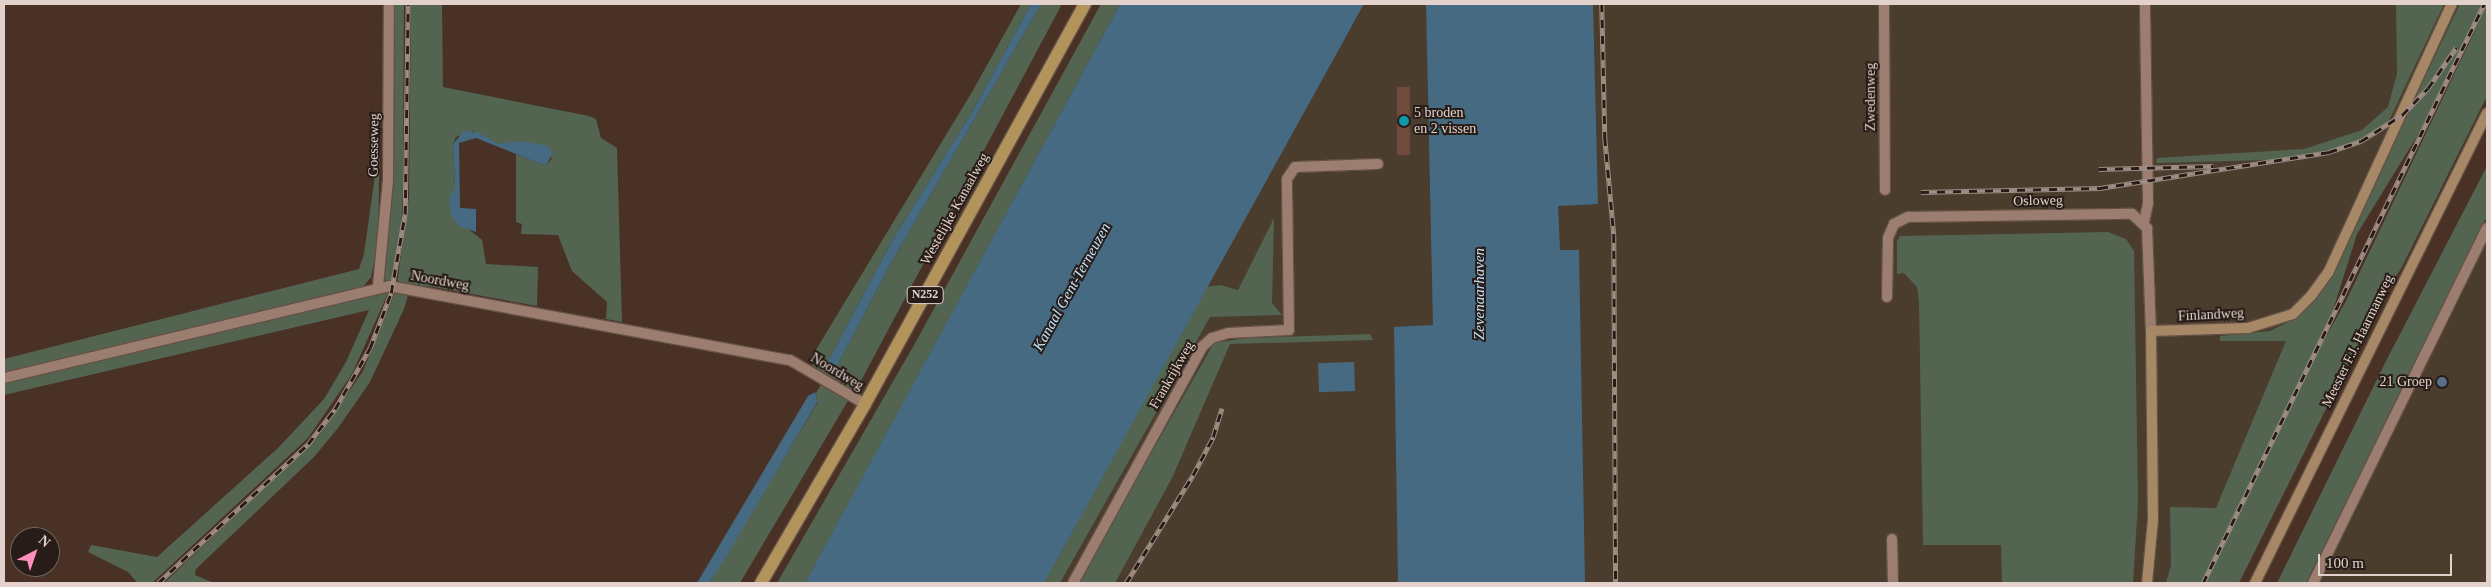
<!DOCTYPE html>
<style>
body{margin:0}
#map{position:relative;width:2491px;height:587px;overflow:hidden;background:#493125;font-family:"Times New Roman",serif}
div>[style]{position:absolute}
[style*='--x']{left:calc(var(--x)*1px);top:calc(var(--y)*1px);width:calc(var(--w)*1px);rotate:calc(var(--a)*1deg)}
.industrial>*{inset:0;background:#4a3d2e}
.green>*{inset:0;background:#536551}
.water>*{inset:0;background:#466a82;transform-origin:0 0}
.building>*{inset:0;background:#704a3d;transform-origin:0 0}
.roads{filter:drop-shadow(1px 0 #655046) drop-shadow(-1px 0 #655046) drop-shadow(0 1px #655046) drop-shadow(0 -1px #655046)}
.street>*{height:10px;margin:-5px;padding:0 5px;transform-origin:5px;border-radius:5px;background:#9b7e70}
.secondary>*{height:10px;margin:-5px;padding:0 5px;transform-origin:5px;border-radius:5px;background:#a68866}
.primary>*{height:12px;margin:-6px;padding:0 6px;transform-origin:6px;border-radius:6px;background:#b2935b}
.rail>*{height:4.5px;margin-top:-2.25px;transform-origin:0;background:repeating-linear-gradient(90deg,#271c17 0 8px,#9f8c83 0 16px);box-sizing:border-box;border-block:1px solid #9f8c83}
.dots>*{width:14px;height:14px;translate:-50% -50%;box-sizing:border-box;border:2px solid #271c17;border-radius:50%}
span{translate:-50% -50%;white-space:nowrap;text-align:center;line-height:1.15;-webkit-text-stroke:4px #271c17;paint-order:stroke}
.shield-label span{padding:1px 4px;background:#271c17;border:1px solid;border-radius:4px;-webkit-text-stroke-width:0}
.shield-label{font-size:12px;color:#e2d2cb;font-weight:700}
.street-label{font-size:14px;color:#e2d2cb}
.poi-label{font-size:14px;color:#e2d2cb}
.left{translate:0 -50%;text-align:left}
.right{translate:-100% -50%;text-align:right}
.water-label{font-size:15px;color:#c1e5fe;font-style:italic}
.frame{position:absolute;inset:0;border:5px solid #e2d2cb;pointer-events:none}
.north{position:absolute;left:10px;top:527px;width:50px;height:50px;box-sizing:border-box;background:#271c17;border:1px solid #72655f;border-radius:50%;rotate:41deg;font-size:14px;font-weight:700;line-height:20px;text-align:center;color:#e2d2cb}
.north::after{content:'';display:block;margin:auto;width:18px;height:22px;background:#fe8ebe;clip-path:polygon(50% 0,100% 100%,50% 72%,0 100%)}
.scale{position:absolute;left:2318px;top:554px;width:134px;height:22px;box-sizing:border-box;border:2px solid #e2d2cb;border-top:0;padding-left:6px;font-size:15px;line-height:18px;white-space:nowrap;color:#e2d2cb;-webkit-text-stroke:4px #271c17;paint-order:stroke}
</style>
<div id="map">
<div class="industrial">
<div style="clip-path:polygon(1365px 4px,2475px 4px,2298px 337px,2187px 583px,1029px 583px)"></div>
<div style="clip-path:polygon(2487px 194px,2487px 583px,2294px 583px)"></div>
</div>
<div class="green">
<div style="clip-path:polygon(392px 4px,404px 4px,403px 190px,401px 232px,391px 282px,384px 279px,383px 272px)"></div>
<div style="clip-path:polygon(411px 4px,442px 4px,443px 87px,589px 116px,596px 119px,601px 138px,617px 148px,622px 322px,606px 319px,607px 302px,572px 271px,558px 235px,521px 234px,522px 224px,516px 222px,516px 154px,546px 166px,552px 158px,528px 143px,499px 144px,473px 131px,456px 137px,453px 144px,455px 187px,451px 215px,482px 240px,486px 264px,538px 267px,537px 306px,434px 287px,397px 284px,409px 196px)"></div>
<div style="clip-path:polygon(1021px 4px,1031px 4px,972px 112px,893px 239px,828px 361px,830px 365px,837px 366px,891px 263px,1041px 4px,1062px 4px,854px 394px,813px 370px,811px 358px,972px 92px)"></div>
<div style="clip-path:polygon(1101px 4px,1120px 4px,836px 527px,805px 583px,777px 583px,914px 345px)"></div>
<div style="clip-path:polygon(2396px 4px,2444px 4px,2386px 127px,2339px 150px,2303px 159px,2156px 163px,2157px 158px,2304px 149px,2362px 130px,2388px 107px,2397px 74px)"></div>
<div style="clip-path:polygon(evenodd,2460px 4px,2487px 4px,2487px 96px,2401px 269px,2385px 291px,2239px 583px,2166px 583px,2171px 565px,2170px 507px,2216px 508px,2286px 341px,2220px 341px,2220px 336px,2270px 331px,2292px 320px,2324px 287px,2460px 4px,2480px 20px,2346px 301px,2323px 342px,2357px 234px,2422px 128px,2480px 20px)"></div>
<div style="clip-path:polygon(380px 139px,378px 243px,371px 277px,363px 287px,4px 374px,4px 359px,359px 269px,364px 254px)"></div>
<div style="clip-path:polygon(2487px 166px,2487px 216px,2306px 583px,2277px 583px,2385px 363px)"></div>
<div style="clip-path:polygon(1274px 218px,1272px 303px,1282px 315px,1210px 317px,1060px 583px,1044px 583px,1206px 287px,1220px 285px,1238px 290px)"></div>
<div style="clip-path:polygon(2108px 232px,2126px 239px,2134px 251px,2138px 502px,2133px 583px,2002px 583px,2001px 545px,1923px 545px,1919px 300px,1917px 287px,1904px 273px,1897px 274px,1897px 241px,1900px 236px)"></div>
<div style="clip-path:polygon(396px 290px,409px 292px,404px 309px,370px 382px,338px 428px,314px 457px,196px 569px,195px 575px,214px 583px,164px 583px,318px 437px,363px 371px)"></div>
<div style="clip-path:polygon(389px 291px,352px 374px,308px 438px,152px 583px,133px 583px,136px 581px,128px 572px,88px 552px,91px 545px,157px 557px,278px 448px,324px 399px,346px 362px,369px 310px,4px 395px,4px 380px)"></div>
<div style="clip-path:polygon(1370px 334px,1373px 340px,1230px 344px,1172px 478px,1115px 583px,1077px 583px,1214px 343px,1246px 338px)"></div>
<div style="clip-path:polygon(822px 383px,849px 399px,740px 583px,709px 583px,818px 402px,816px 393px)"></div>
</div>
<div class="water">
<div style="clip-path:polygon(1031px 4px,1041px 4px,891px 263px,837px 366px,830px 365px,828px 361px,893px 239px,972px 112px)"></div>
<div style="clip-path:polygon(1120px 4px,1364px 4px,1044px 583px,805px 583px)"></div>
<div style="clip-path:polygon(1426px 4px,1593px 4px,1598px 204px,1558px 206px,1560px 250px,1579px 250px,1585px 583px,1398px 583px,1394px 327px,1433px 325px)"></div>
<div style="clip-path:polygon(464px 131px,477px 132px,499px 144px,521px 141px,548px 146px,552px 154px,546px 166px,476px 138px,459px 143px,460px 208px,476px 209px,476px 232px,459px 226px,451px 215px,449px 199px,455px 187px,453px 144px)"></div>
<div style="left:1354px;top:362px;width:29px;height:36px;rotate:88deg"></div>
<div style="clip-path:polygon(815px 392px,818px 401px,729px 552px,709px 583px,697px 583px,808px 396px)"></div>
</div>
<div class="building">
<div style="left:1397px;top:87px;width:13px;height:68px"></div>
</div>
<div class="roads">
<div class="street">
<div style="--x:1884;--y:4;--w:186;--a:89.7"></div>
<div style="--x:2144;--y:222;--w:19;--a:-78"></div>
<div style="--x:2148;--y:203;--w:199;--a:-90.9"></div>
<div style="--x:378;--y:286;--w:105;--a:-84.6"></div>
<div style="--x:388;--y:181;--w:177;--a:-89.7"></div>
<div style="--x:1887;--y:297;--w:59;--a:-89"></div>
<div style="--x:1888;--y:238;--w:15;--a:-67"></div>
<div style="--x:1894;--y:224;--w:16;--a:-27"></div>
<div style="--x:1908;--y:217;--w:224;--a:-0.8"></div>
<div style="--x:2132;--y:214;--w:21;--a:43"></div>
<div style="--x:2147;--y:228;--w:103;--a:87.8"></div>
<div style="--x:4;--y:378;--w:396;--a:-13.4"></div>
<div style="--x:389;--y:286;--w:408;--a:10.5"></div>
<div style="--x:790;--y:360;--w:87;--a:30.4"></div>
<div style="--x:1892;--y:539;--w:44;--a:88.7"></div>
<div style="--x:1073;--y:583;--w:269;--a:-61.3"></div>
<div style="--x:1202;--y:347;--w:13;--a:-42"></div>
<div style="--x:1212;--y:338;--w:17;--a:-17"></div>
<div style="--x:1228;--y:333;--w:61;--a:-2.8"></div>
<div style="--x:1289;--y:330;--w:151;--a:-90.8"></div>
<div style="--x:1287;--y:179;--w:14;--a:-56"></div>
<div style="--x:1295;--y:167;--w:83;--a:-2.1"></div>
<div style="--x:2313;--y:583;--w:395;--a:-63.9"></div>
</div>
<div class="secondary">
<div style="--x:2147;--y:583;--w:63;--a:-84.6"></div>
<div style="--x:2153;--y:520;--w:189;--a:-90.6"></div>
<div style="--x:2151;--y:331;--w:97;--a:-1.8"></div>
<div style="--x:2248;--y:328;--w:47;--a:-17.3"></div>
<div style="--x:2293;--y:314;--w:25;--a:-45"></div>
<div style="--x:2311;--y:296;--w:29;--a:-54"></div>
<div style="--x:2328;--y:273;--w:296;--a:-65.3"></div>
<div style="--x:2255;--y:583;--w:524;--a:-63.73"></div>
</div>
<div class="primary">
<div style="--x:761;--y:583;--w:207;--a:-59.8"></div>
<div style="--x:865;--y:404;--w:457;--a:-61.2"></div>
</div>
</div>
<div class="rail">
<div style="--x:1602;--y:4;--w:134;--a:88.7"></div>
<div style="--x:1605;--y:138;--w:97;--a:84.7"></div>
<div style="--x:1614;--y:235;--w:348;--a:89.7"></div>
<div style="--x:2099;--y:169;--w:114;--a:-1.5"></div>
<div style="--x:1921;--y:192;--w:179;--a:-1.3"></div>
<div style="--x:2100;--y:188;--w:232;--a:-8.9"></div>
<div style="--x:2329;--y:152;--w:34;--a:-19"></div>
<div style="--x:2361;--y:141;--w:49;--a:-32.4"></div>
<div style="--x:2402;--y:115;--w:37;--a:-46"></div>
<div style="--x:2428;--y:88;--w:49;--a:-55"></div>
<div style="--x:158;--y:583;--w:205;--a:-42.8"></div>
<div style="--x:308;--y:444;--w:44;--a:-52.4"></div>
<div style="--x:335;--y:409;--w:70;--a:-60.2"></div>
<div style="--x:370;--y:348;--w:59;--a:-69.1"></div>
<div style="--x:391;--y:293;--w:80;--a:-80"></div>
<div style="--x:405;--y:214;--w:210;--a:-89.2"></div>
<div style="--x:1126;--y:583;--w:127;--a:-58.2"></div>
<div style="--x:1193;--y:475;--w:43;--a:-62.2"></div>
<div style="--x:1213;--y:437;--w:30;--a:-73"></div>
<div style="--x:2203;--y:583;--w:644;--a:-64.11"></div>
</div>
<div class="dots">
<div style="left:1404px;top:121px;background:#0f9aa8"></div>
<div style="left:2442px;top:382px;background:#5c6f8a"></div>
</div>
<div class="shield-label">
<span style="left:925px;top:295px">N252</span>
</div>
<div class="street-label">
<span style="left:1871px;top:97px;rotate:-90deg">Zwedenweg</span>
<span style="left:374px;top:145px;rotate:-89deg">Goesseweg</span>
<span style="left:2038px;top:201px;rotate:-1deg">Osloweg</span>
<span style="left:955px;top:209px;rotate:-61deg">Westelijke Kanaalweg</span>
<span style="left:440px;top:281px;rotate:10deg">Noordweg</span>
<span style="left:2211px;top:315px;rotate:-3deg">Finlandweg</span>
<span style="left:2358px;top:341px;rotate:-64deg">Meester F.J. Haarmanweg</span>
<span style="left:837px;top:372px;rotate:31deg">Noordweg</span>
<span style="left:1172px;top:375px;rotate:-60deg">Frankrijkweg</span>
</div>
<div class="poi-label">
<span class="left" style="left:1414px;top:121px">5 broden<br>en 2 vissen</span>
<span class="right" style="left:2432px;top:382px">21 Groep</span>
</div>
<div class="water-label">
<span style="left:1072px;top:287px;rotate:-61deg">Kanaal Gent-Terneuzen</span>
<span style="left:1480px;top:294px;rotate:-90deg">Zevenaarhaven</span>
</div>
<div class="frame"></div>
<div class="north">N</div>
<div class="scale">100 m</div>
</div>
